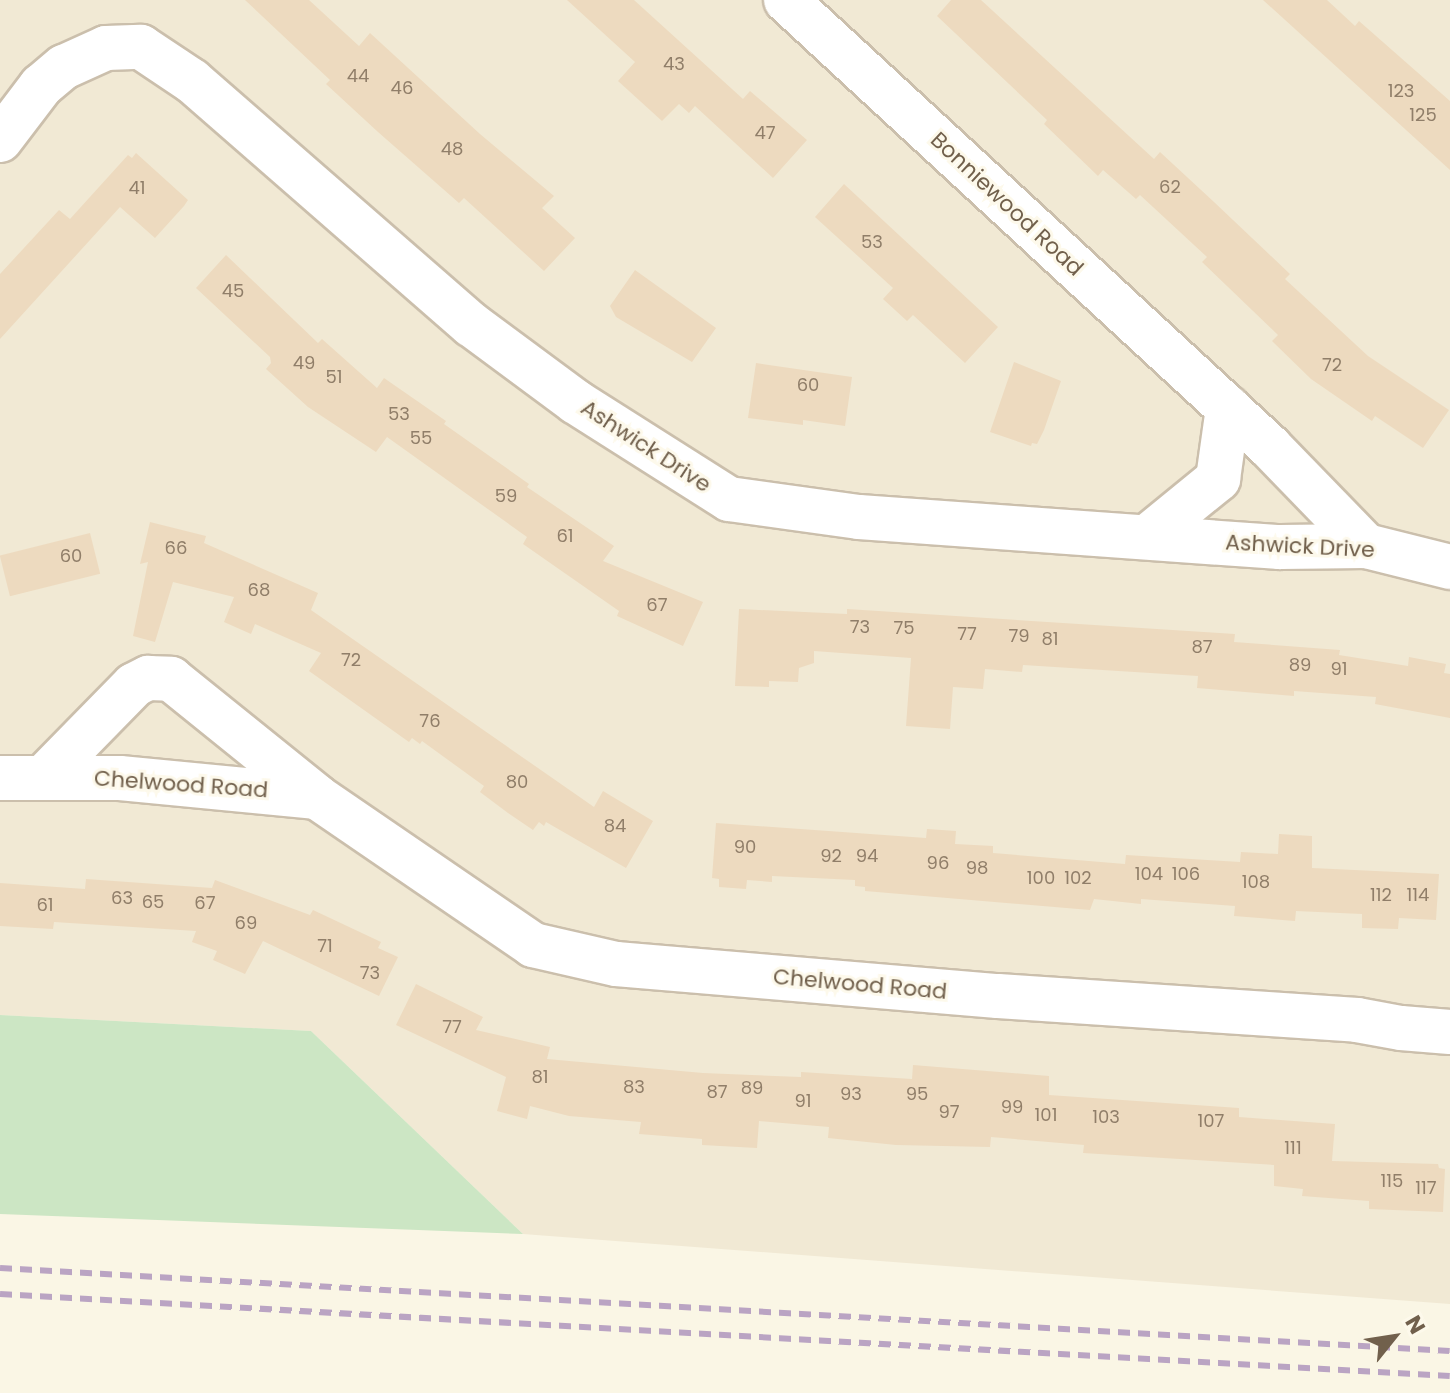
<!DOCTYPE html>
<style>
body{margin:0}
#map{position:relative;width:1450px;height:1393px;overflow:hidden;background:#faf6e5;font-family:Poppins,sans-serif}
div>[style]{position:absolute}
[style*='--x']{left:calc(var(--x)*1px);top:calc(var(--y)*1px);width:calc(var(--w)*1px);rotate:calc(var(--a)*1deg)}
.residential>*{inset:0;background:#f1e9d4}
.green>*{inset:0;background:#cce6c4}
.building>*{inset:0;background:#eddabf;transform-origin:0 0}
.roads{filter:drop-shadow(2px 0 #cbbfac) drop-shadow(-2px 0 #cbbfac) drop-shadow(0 2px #cbbfac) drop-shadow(0 -2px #cbbfac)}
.minor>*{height:44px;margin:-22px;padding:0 22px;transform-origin:22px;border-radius:22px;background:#fff}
.rail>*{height:6px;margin-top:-3px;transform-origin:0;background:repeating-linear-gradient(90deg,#baa4c3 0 12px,transparent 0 20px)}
span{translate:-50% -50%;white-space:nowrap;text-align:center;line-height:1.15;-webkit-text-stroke:6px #fdf9eb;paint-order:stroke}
.number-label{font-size:18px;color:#907e69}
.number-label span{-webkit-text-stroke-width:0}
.street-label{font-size:22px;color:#71604c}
.north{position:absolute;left:1354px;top:1297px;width:80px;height:80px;-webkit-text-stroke:6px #fdf9eb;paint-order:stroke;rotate:60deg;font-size:22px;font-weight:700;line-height:32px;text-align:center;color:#71604c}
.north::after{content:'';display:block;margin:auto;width:28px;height:36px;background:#71604c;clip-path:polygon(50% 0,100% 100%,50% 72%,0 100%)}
</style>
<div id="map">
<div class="residential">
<div style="clip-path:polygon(0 0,1450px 0,1450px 1304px,523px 1234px,311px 1031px,0 1015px)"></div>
</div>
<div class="green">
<div style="clip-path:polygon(0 1015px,311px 1031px,523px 1234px,0 1214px)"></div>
</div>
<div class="building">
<div style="clip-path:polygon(245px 0,309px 0,359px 46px,370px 33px,480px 134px,554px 196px,542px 208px,575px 238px,544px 271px,464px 198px,459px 203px,378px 132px,326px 84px,330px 80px)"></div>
<div style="clip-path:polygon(567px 0,634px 0,743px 99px,750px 91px,807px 140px,773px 178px,695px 106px,689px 113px,679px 104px,662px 121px,618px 81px,635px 62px)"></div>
<div style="clip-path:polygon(951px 0,981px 0,1154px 159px,1160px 152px,1214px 202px,1290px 274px,1285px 279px,1368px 356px,1449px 410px,1423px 448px,1375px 416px,1372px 421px,1311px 379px,1272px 341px,1278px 335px,1202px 262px,1207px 257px,1140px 195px,1136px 199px,1103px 170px,1098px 176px,1044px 124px,1047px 120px,937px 16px)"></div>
<div style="clip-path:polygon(1263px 0,1327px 0,1355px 26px,1359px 21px,1450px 101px,1450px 170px)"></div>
<div style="clip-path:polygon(136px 153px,188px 200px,184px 206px,155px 238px,120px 207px,0 339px,0 274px,59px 210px,70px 219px,128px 155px,132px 158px)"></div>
<div style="clip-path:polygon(844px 184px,998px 327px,965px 363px,913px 315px,907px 321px,883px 299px,893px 288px,815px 217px)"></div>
<div style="clip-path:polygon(226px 255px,318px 343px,322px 339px,377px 388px,384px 378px,446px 421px,444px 424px,529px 484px,527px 487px,614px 546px,603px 561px,703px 602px,683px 646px,617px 616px,619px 611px,523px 544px,527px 537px,387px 437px,376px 452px,308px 407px,266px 369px,271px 363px,270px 357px,196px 288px)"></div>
<div style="clip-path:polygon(635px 270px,716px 328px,692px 362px,616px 317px,610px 306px)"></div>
<div style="clip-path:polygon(1014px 362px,1061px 381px,1044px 430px,1037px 444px,1032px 443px,1031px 446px,990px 432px)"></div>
<div style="clip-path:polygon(756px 363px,852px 377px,845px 426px,803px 420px,803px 425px,748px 418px)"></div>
<div style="clip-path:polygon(150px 522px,206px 536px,204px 543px,318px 593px,311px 610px,594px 807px,603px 791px,653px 821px,626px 868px,546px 822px,544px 826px,539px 822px,533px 830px,508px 813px,480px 792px,484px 786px,422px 741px,420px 744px,412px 738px,409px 742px,309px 671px,321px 653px,255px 624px,251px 634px,224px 622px,234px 597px,173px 582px,155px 642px,133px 636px,148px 562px,140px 564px)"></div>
<div style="left:90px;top:533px;width:42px;height:93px;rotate:76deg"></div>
<div style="clip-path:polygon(739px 609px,847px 614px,847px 609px,1235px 634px,1234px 642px,1340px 650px,1339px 655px,1408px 666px,1409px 657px,1446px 664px,1444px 673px,1450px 674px,1450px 718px,1375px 704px,1376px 697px,1294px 691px,1294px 696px,1197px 688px,1198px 676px,1023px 665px,1022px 672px,985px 669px,983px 689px,953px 687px,950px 729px,906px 726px,911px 658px,814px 651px,814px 663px,799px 668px,798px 682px,769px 681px,769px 687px,735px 686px)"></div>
<div style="clip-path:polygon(716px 823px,926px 838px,927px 829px,956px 831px,955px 844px,993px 846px,993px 853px,1125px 864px,1126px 855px,1240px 862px,1241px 852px,1278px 854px,1279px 834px,1312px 836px,1312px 868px,1439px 874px,1436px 920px,1399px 918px,1398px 929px,1362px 928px,1362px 914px,1296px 911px,1295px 921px,1234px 916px,1235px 906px,1141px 899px,1141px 904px,1094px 899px,1090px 910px,865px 891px,865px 887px,855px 886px,855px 880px,772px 876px,772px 882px,747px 880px,746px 889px,719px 887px,719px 879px,712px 878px)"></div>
<div style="clip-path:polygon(86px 879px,212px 888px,215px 880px,310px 915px,313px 910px,381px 942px,378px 948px,398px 957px,379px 996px,263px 941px,245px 974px,213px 960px,217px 951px,192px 942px,196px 931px,54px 922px,53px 929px,0 926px,0 883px,85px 889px)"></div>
<div style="clip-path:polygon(416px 984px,483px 1017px,476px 1030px,550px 1047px,547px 1059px,703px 1073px,801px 1077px,801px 1072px,912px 1079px,913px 1065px,1049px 1076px,1049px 1095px,1239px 1108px,1239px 1117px,1335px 1124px,1332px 1161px,1438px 1164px,1439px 1168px,1445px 1169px,1443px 1212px,1369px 1209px,1369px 1201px,1302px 1196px,1303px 1189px,1274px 1186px,1274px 1165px,1083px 1153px,1084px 1145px,991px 1137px,990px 1147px,896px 1145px,828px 1138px,829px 1127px,759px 1121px,757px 1148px,702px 1145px,702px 1139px,639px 1134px,641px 1122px,569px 1116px,530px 1106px,527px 1119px,497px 1111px,506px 1077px,396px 1025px)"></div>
</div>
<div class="roads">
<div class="minor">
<div style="--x:786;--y:0;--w:659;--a:42.72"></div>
<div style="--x:1270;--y:447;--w:138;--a:45.9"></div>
<div style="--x:0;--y:140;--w:68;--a:-52.8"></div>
<div style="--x:41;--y:86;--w:30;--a:-40"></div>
<div style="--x:64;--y:67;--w:46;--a:-24.3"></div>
<div style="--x:106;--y:48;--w:35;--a:-2"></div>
<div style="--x:141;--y:47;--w:61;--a:33.7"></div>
<div style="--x:192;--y:81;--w:371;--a:41.1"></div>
<div style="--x:472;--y:325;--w:129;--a:36.5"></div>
<div style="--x:576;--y:402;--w:181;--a:32.4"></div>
<div style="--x:729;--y:499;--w:131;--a:7.9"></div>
<div style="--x:859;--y:517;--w:422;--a:4.1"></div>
<div style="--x:1280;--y:547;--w:86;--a:-0.7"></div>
<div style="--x:1366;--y:546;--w:87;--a:14"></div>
<div style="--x:1147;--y:537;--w:92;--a:-39.2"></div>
<div style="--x:1218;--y:479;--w:72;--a:-82"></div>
<div style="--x:45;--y:776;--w:127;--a:-45.6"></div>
<div style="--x:134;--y:685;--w:16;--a:-27"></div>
<div style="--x:148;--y:678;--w:23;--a:2"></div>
<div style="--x:171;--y:679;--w:185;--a:38.9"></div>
<div style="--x:0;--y:778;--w:120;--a:0"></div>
<div style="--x:120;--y:778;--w:198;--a:5.5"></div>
<div style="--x:317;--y:797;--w:262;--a:34.4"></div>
<div style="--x:533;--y:945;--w:85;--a:12.9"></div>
<div style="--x:616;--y:964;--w:383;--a:4.8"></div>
<div style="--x:998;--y:996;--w:360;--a:3.8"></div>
<div style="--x:1357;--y:1020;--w:45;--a:10.3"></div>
<div style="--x:1401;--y:1028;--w:49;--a:4.7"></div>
</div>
</div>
<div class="rail">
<div style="--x:0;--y:1268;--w:1452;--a:3.28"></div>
<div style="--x:0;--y:1294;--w:1452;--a:3.24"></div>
</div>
<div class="number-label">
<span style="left:674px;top:64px">43</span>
<span style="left:358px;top:76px">44</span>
<span style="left:402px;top:88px">46</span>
<span style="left:1401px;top:91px">123</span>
<span style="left:1423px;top:115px">125</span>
<span style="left:765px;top:133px">47</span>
<span style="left:452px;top:149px">48</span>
<span style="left:1170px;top:187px">62</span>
<span style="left:137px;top:188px">41</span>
<span style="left:872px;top:242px">53</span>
<span style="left:233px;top:291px">45</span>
<span style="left:304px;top:363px">49</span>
<span style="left:1332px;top:365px">72</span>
<span style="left:334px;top:377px">51</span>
<span style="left:808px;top:385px">60</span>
<span style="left:399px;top:414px">53</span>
<span style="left:421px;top:438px">55</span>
<span style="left:506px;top:496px">59</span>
<span style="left:565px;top:536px">61</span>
<span style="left:176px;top:548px">66</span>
<span style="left:71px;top:556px">60</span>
<span style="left:259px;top:590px">68</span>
<span style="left:657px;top:605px">67</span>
<span style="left:860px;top:627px">73</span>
<span style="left:904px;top:628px">75</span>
<span style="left:967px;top:634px">77</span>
<span style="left:1019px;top:636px">79</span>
<span style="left:1050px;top:639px">81</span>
<span style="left:1202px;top:647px">87</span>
<span style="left:351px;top:660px">72</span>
<span style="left:1300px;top:665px">89</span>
<span style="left:1339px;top:669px">91</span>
<span style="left:430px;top:721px">76</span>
<span style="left:517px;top:782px">80</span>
<span style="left:615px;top:826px">84</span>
<span style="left:745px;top:847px">90</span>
<span style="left:831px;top:856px">92</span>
<span style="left:867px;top:856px">94</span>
<span style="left:938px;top:863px">96</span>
<span style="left:977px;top:868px">98</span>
<span style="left:1149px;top:874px">104</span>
<span style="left:1186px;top:874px">106</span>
<span style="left:1041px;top:878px">100</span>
<span style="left:1078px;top:878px">102</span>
<span style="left:1256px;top:882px">108</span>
<span style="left:1381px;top:895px">112</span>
<span style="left:1418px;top:895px">114</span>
<span style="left:122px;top:898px">63</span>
<span style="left:153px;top:902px">65</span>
<span style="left:205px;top:903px">67</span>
<span style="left:45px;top:905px">61</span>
<span style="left:246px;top:923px">69</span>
<span style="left:325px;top:946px">71</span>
<span style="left:370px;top:973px">73</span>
<span style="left:452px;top:1027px">77</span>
<span style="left:540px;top:1077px">81</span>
<span style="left:634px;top:1087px">83</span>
<span style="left:752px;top:1088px">89</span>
<span style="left:717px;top:1092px">87</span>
<span style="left:851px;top:1094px">93</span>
<span style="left:917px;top:1094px">95</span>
<span style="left:803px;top:1101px">91</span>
<span style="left:1012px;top:1107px">99</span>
<span style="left:949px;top:1112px">97</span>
<span style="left:1046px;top:1115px">101</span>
<span style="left:1106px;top:1117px">103</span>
<span style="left:1211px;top:1121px">107</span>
<span style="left:1293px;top:1148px">111</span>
<span style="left:1392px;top:1181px">115</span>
<span style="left:1426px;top:1188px">117</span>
</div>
<div class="street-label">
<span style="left:1007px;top:204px;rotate:43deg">Bonniewood Road</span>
<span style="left:646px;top:446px;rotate:33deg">Ashwick Drive</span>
<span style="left:1300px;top:546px;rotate:3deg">Ashwick Drive</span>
<span style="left:181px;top:784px;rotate:4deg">Chelwood Road</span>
<span style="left:860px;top:984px;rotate:5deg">Chelwood Road</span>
</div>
<div class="north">N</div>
</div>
